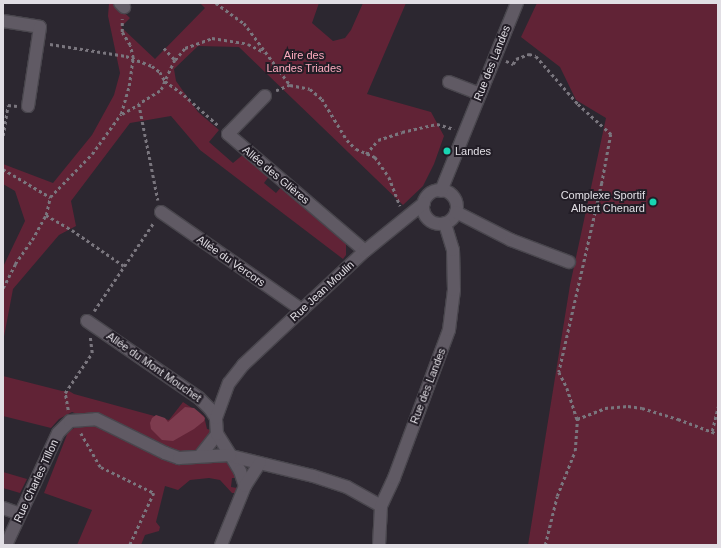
<!DOCTYPE html>
<meta charset="utf-8">
<style>
body{margin:0}
#map{position:relative;width:721px;height:548px;overflow:hidden;background:#2c2730;font-family:Helvetica,sans-serif}
div>[style]{position:absolute}
[style*='--x']{left:calc(var(--x)*1px);top:calc(var(--y)*1px);width:calc(var(--w)*1px);rotate:calc(var(--a)*1deg)}
.green>*{inset:0;background:#612336}
.forest>*{inset:0;background:#7d3b4e}
.path>*{height:2.5px;margin-top:-1.25px;transform-origin:0;background:repeating-linear-gradient(90deg,#7a767e 0 3px,transparent 0 6px)}
.roads{filter:drop-shadow(1px 0 #49464d) drop-shadow(-1px 0 #49464d) drop-shadow(0 1px #49464d) drop-shadow(0 -1px #49464d)}
.minor>*{height:12px;margin:-6px;padding:0 6px;transform-origin:6px;border-radius:6px;background:#605a64}
.minor>.ring{margin:-6px;padding:0;box-sizing:content-box;background:none;border:12px solid #605a64;border-radius:50%}
.dots>*{width:11px;height:11px;translate:-50% -50%;box-sizing:border-box;border:2px solid #221d26;border-radius:50%}
span{translate:-50% -50%;white-space:nowrap;text-align:center;line-height:1.15;-webkit-text-stroke:4px #221d26;paint-order:stroke}
.park-label{font-size:11px;color:#fcabbe}
.street-label{font-size:11px;color:#e1dee4}
.poi-label{font-size:11px;color:#e1dee4}
.left{translate:0 -50%;text-align:left}
.right{translate:-100% -50%;text-align:right}
.frame{position:absolute;inset:0;border:4px solid #e1dee4;pointer-events:none}
</style>
<div id="map">
<div class="green">
<div style="clip-path:polygon(109px 3px,114px 3px,130px 18px,121px 27px,155px 59px,205px 8px,200px 3px,319px 3px,312px 23px,333px 41px,345px 38px,351px 30px,363px 3px,406px 3px,367px 94px,431px 112px,444px 136px,434px 164px,423px 186px,403px 205px,239px 47px,198px 46px,174px 69px,176px 81px,198px 112px,219px 130px,209px 142px,233px 163px,245px 153px,270px 175px,264px 183px,276px 193px,282px 186px,346px 240px,346px 255px,343px 259px,200px 150px,171px 116px,130px 123px,71px 201px,76px 226px,59px 235px,13px 289px,3px 342px,3px 267px,25px 221px,15px 191px,3px 184px,3px 164px,53px 183px,92px 135px,114px 95px,120px 73px,108px 16px)"></div>
<div style="clip-path:polygon(537px 3px,718px 3px,718px 545px,528px 545px,570px 285px,606px 118px,576px 100px,560px 67px,521px 37px)"></div>
<div style="clip-path:polygon(3px 376px,62px 391px,69px 391px,74px 394px,169px 420px,183px 402px,204px 416px,207px 429px,211px 430px,210px 435px,199px 449px,185px 453px,166px 448px,98px 413px,77px 414px,72px 412px,59px 419px,51px 428px,3px 416px)"></div>
<div style="clip-path:polygon(95px 424px,177px 462px,196px 464px,223px 460px,230px 465px,238px 478px,232px 478px,231px 487px,237px 488px,237px 493px,232px 493px,220px 480px,209px 478px,190px 480px,178px 490px,165px 486px,156px 522px,160px 527px,159px 531px,145px 535px,141px 545px,77px 545px,92px 510px,44px 493px,68px 432px,79px 425px)"></div>
<div style="clip-path:polygon(3px 472px,27px 479px,20px 493px,3px 488px)"></div>
</div>
<div class="forest">
<div style="clip-path:polygon(185px 407px,194px 408px,200px 413px,205px 418px,204px 421px,194px 429px,173px 441px,162px 440px,151px 429px,150px 423px,152px 418px,156px 415px,165px 418px,168px 422px)"></div>
</div>
<div class="path">
<div style="--x:216;--y:3;--w:34;--a:36"></div>
<div style="--x:244;--y:23;--w:77;--a:53.4"></div>
<div style="--x:290;--y:85;--w:15;--a:157"></div>
<div style="--x:50;--y:44;--w:77;--a:9"></div>
<div style="--x:126;--y:56;--w:28;--a:21"></div>
<div style="--x:152;--y:66;--w:10;--a:37"></div>
<div style="--x:160;--y:72;--w:10;--a:61"></div>
<div style="--x:165;--y:81;--w:6;--a:108"></div>
<div style="--x:163;--y:87;--w:5;--a:127"></div>
<div style="--x:160;--y:91;--w:25;--a:148"></div>
<div style="--x:139;--y:104;--w:98;--a:78.8"></div>
<div style="--x:164;--y:48;--w:16;--a:47"></div>
<div style="--x:175;--y:60;--w:23;--a:115"></div>
<div style="--x:165;--y:81;--w:24;--a:36"></div>
<div style="--x:184;--y:95;--w:47;--a:41.5"></div>
<div style="--x:175;--y:60;--w:16;--a:-50"></div>
<div style="--x:185;--y:48;--w:29;--a:-20"></div>
<div style="--x:212;--y:38;--w:36;--a:9"></div>
<div style="--x:248;--y:44;--w:18;--a:27"></div>
<div style="--x:506;--y:61;--w:8;--a:23"></div>
<div style="--x:513;--y:64;--w:6;--a:-59"></div>
<div style="--x:516;--y:59;--w:14;--a:-21"></div>
<div style="--x:529;--y:54;--w:7;--a:16"></div>
<div style="--x:536;--y:56;--w:64;--a:48.8"></div>
<div style="--x:578;--y:104;--w:45;--a:42.3"></div>
<div style="--x:611;--y:134;--w:50;--a:100.4"></div>
<div style="--x:602;--y:183;--w:194;--a:102.8"></div>
<div style="--x:559;--y:372;--w:18;--a:63"></div>
<div style="--x:567;--y:388;--w:33;--a:72"></div>
<div style="--x:290;--y:85;--w:20;--a:11"></div>
<div style="--x:310;--y:89;--w:16;--a:40"></div>
<div style="--x:322;--y:99;--w:48;--a:58.6"></div>
<div style="--x:347;--y:140;--w:13;--a:45"></div>
<div style="--x:356;--y:149;--w:21;--a:23"></div>
<div style="--x:375;--y:157;--w:24;--a:55"></div>
<div style="--x:389;--y:177;--w:31;--a:69"></div>
<div style="--x:122;--y:114;--w:20;--a:-30"></div>
<div style="--x:3;--y:136;--w:31;--a:-81"></div>
<div style="--x:8;--y:105;--w:9;--a:6"></div>
<div style="--x:366;--y:154;--w:18;--a:-49"></div>
<div style="--x:378;--y:140;--w:25;--a:-18"></div>
<div style="--x:402;--y:132;--w:36;--a:-13"></div>
<div style="--x:437;--y:124;--w:18;--a:16"></div>
<div style="--x:3;--y:169;--w:55;--a:30.8"></div>
<div style="--x:46;--y:215;--w:30;--a:30"></div>
<div style="--x:72;--y:230;--w:63;--a:34.7"></div>
<div style="--x:3;--y:288;--w:27;--a:-63"></div>
<div style="--x:15;--y:264;--w:29;--a:-55"></div>
<div style="--x:32;--y:240;--w:29;--a:-61"></div>
<div style="--x:46;--y:215;--w:18;--a:-77"></div>
<div style="--x:50;--y:197;--w:60;--a:-45.7"></div>
<div style="--x:92;--y:154;--w:49;--a:-54.1"></div>
<div style="--x:121;--y:114;--w:29;--a:-74"></div>
<div style="--x:129;--y:86;--w:28;--a:-82"></div>
<div style="--x:133;--y:58;--w:13;--a:-103"></div>
<div style="--x:130;--y:45;--w:15;--a:-122"></div>
<div style="--x:122;--y:32;--w:13;--a:-90"></div>
<div style="--x:94;--y:311;--w:107;--a:-56"></div>
<div style="--x:68;--y:410;--w:17;--a:-100"></div>
<div style="--x:65;--y:393;--w:48;--a:-56"></div>
<div style="--x:92;--y:353;--w:16;--a:-97"></div>
<div style="--x:712;--y:431;--w:25;--a:-76"></div>
<div style="--x:81;--y:433;--w:39;--a:60"></div>
<div style="--x:101;--y:467;--w:59;--a:26.1"></div>
<div style="--x:154;--y:493;--w:57;--a:114.8"></div>
<div style="--x:545;--y:545;--w:50;--a:-76.2"></div>
<div style="--x:557;--y:496;--w:48;--a:-68.2"></div>
<div style="--x:575;--y:451;--w:32;--a:-86"></div>
<div style="--x:577;--y:419;--w:30;--a:-21"></div>
<div style="--x:605;--y:408;--w:23;--a:-5"></div>
<div style="--x:628;--y:406;--w:14;--a:8"></div>
<div style="--x:642;--y:408;--w:38;--a:17"></div>
<div style="--x:678;--y:419;--w:43;--a:20.6"></div>
</div>
<div class="roads">
<div class="minor">
<div style="--x:120;--y:3;--w:6;--a:45"></div>
<div style="--x:3;--y:21;--w:37;--a:9"></div>
<div style="--x:40;--y:27;--w:80;--a:98.6"></div>
<div style="--x:449;--y:82;--w:33;--a:21"></div>
<div style="--x:265;--y:96;--w:53;--a:134.2"></div>
<div style="--x:228;--y:134;--w:180;--a:40.5"></div>
<div class="ring" style="left:423px;top:190px;width:22px;height:22px"></div>
<div style="--x:441;--y:191;--w:203;--a:-68"></div>
<div style="--x:161;--y:212;--w:172;--a:34.8"></div>
<div style="--x:456;--y:212;--w:62;--a:27"></div>
<div style="--x:511;--y:240;--w:62;--a:20.8"></div>
<div style="--x:87;--y:321;--w:136;--a:34.5"></div>
<div style="--x:199;--y:398;--w:16;--a:45"></div>
<div style="--x:210;--y:409;--w:11;--a:56"></div>
<div style="--x:200;--y:456;--w:28;--a:-52"></div>
<div style="--x:231;--y:456;--w:17;--a:59"></div>
<div style="--x:240;--y:471;--w:16;--a:72"></div>
<div style="--x:381;--y:506;--w:39;--a:-151"></div>
<div style="--x:347;--y:487;--w:36;--a:-162"></div>
<div style="--x:313;--y:476;--w:84;--a:-166.3"></div>
<div style="--x:231;--y:456;--w:26;--a:-122"></div>
<div style="--x:217;--y:434;--w:16;--a:-94"></div>
<div style="--x:216;--y:418;--w:37;--a:-70"></div>
<div style="--x:229;--y:383;--w:23;--a:-52"></div>
<div style="--x:243;--y:365;--w:167;--a:-43.1"></div>
<div style="--x:365;--y:251;--w:76;--a:-39.1"></div>
<div style="--x:3;--y:508;--w:18;--a:19"></div>
<div style="--x:6;--y:545;--w:123;--a:-65.1"></div>
<div style="--x:58;--y:433;--w:17;--a:-45"></div>
<div style="--x:70;--y:421;--w:26;--a:-4"></div>
<div style="--x:96;--y:419;--w:77;--a:26.2"></div>
<div style="--x:165;--y:453;--w:15;--a:20"></div>
<div style="--x:179;--y:458;--w:51;--a:-3.4"></div>
<div style="--x:221;--y:545;--w:64;--a:-67.9"></div>
<div style="--x:245;--y:486;--w:27;--a:-57"></div>
<div style="--x:379;--y:545;--w:39;--a:-87"></div>
<div style="--x:381;--y:506;--w:31;--a:-65"></div>
<div style="--x:394;--y:478;--w:158;--a:-69.6"></div>
<div style="--x:449;--y:330;--w:40;--a:-82.9"></div>
<div style="--x:454;--y:290;--w:40;--a:-91.4"></div>
<div style="--x:453;--y:250;--w:28;--a:-107"></div>
</div>
</div>
<div class="dots">
<div style="left:447px;top:151px;background:#18d5b2"></div>
<div style="left:653px;top:202px;background:#18d5b2"></div>
</div>
<div class="park-label">
<span style="left:304px;top:62px">Aire des<br>Landes Triades</span>
</div>
<div class="street-label">
<span style="left:492px;top:63px;rotate:-68deg">Rue des Landes</span>
<span style="left:276px;top:175px;rotate:40deg">Allée des Glières</span>
<span style="left:231px;top:261px;rotate:35deg">Allée du Vercors</span>
<span style="left:322px;top:291px;rotate:-43deg">Rue Jean Moulin</span>
<span style="left:154px;top:367px;rotate:35deg">Allée du Mont Mouchet</span>
<span style="left:428px;top:386px;rotate:-69deg">Rue des Landes</span>
<span style="left:36px;top:481px;rotate:-65deg">Rue Charles Tillon</span>
</div>
<div class="poi-label">
<span class="left" style="left:455px;top:151px">Landes</span>
<span class="right" style="left:645px;top:202px">Complexe Sportif<br>Albert Chenard</span>
</div>
<div class="frame"></div>
</div>
